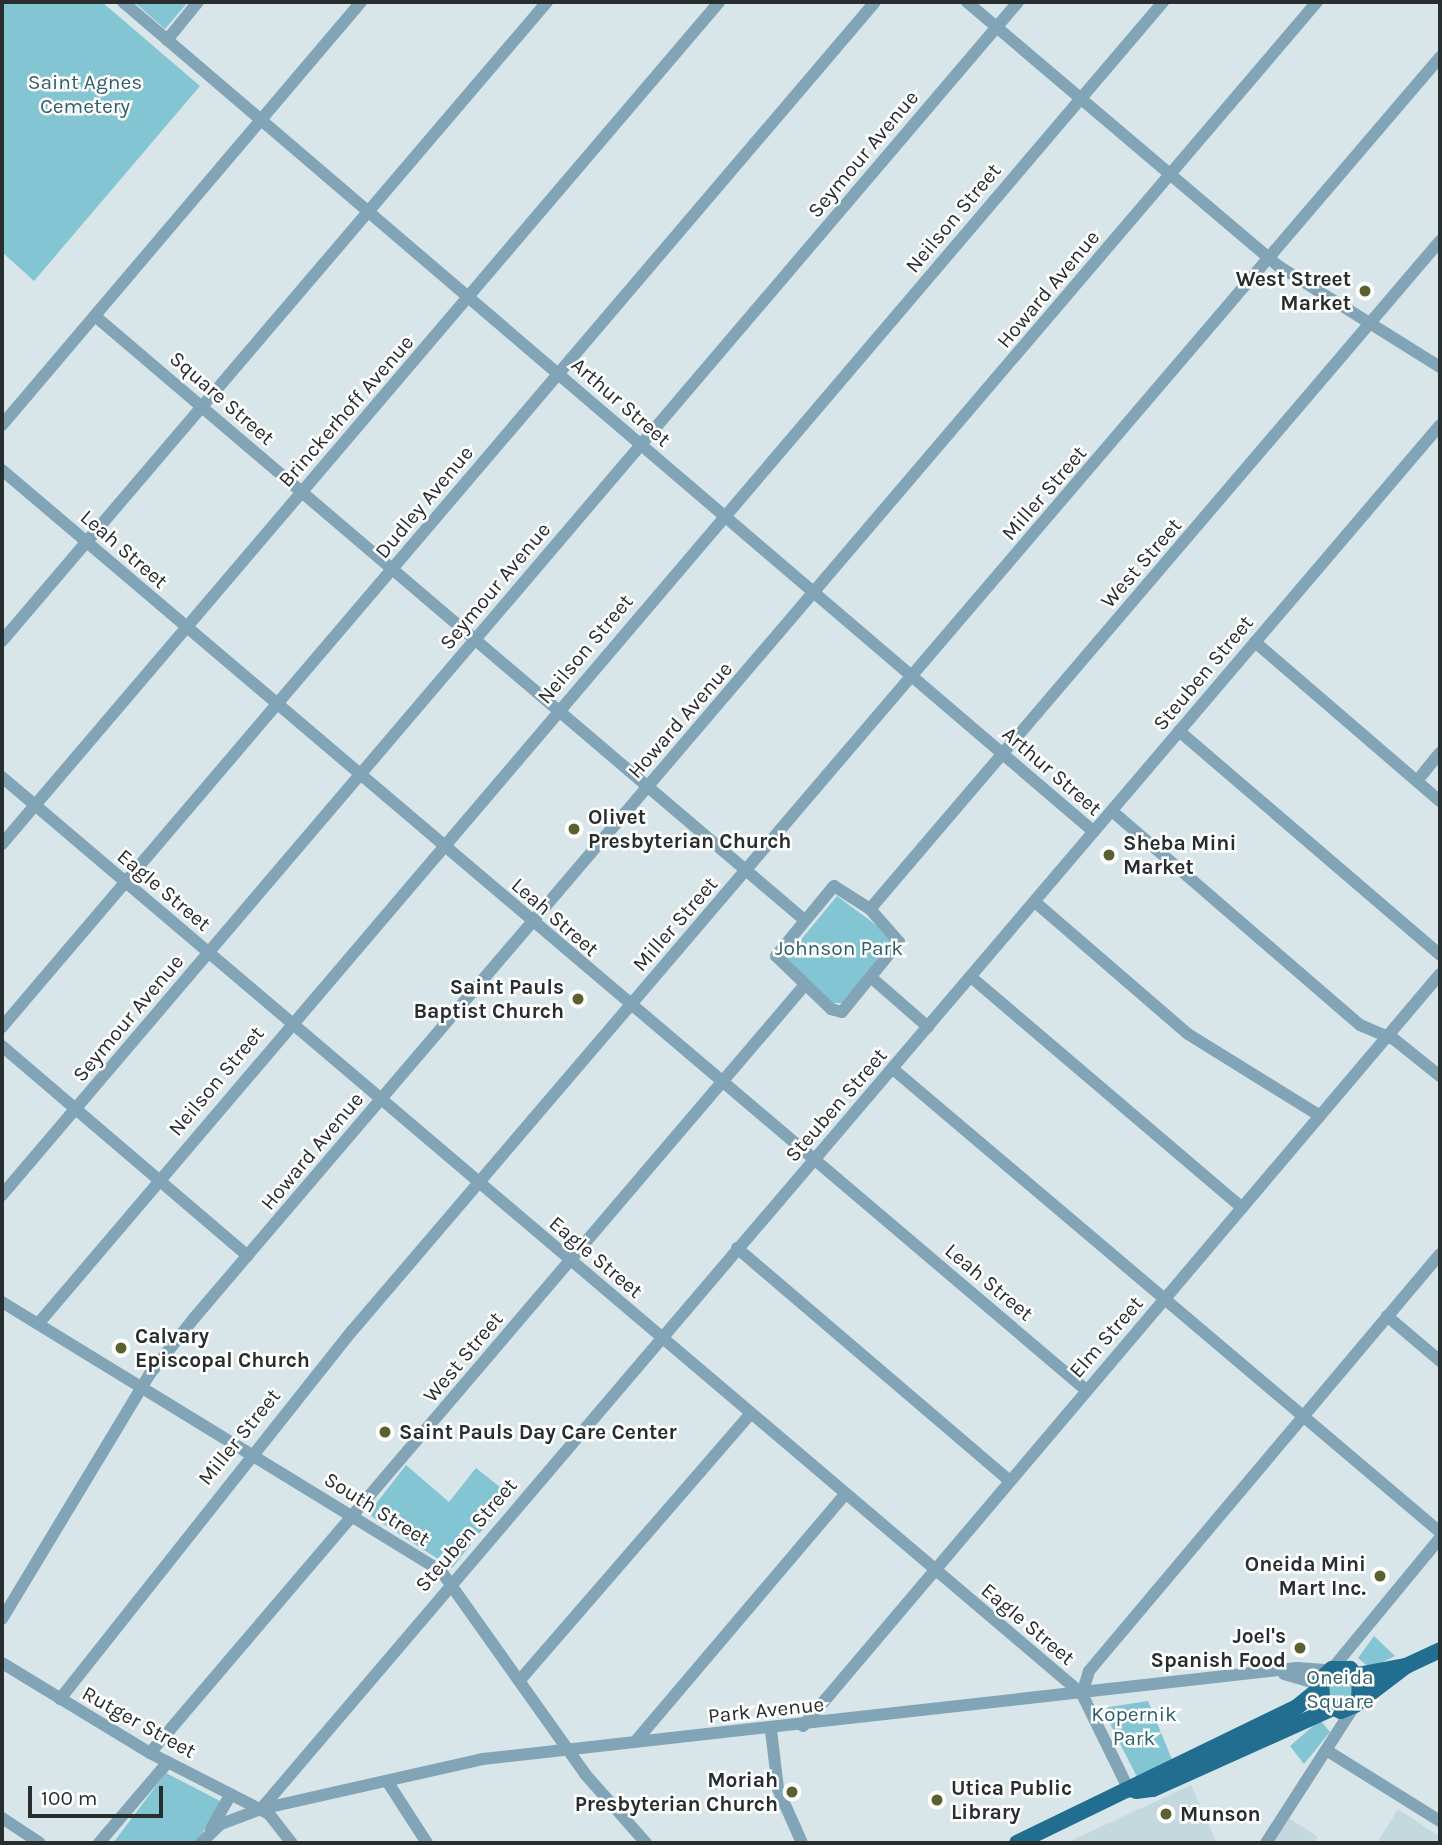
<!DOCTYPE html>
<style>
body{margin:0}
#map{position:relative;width:1442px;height:1845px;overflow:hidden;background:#d8e6e9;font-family:Karla,sans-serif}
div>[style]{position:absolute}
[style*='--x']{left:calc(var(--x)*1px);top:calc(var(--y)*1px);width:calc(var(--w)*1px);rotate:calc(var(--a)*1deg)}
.built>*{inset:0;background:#c3d9dd}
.green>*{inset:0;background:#83c5d2;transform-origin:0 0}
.minor>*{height:12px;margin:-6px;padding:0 6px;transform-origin:6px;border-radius:6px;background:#81a4b7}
.major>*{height:16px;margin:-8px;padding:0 8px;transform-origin:8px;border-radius:8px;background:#216e90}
.dots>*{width:19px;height:19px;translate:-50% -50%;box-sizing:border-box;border:4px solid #fff;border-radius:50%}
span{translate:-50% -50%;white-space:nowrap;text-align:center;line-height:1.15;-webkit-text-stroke:5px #fff;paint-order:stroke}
.park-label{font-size:21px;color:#2f5f69}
.street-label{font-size:21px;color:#282d2e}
.poi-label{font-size:21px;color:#282d2e;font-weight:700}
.right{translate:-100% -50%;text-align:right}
.left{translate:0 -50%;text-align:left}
.frame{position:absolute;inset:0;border:4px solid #282d2e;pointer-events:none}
.scale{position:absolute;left:28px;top:1786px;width:135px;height:32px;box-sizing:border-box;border:4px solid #282d2e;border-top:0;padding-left:9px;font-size:21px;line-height:24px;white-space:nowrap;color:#282d2e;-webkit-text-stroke:5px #fff;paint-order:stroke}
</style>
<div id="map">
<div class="built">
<div style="clip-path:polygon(1191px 1785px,1217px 1843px,1066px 1843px)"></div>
<div style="clip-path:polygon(1398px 1809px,1440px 1837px,1440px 1843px,1377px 1843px)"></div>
<div style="clip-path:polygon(1284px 1815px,1318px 1837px,1314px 1843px,1266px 1843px)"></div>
</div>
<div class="green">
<div style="clip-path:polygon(2px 2px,102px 2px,200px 86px,34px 281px,2px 252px)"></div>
<div style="clip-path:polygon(134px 2px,188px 2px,165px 29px)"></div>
<div style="clip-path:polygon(837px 896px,891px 936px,892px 944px,842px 1003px,831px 1003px,785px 959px)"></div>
<div style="clip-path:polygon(406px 1465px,449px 1502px,476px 1468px,510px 1495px,452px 1568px,368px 1514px)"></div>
<div style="clip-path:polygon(1374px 1636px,1395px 1656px,1370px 1668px,1358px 1658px)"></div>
<div style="left:1329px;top:1670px;width:33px;height:28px;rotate:18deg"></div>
<div style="clip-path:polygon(1148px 1701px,1173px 1762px,1137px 1777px,1102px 1708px)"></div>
<div style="clip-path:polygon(1320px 1720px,1330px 1732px,1304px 1764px,1290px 1746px)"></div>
<div style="clip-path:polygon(166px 1773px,222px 1802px,196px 1843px,113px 1843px)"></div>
</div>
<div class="minor">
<div style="--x:123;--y:2;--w:1277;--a:40.52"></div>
<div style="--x:967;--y:2;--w:410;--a:40.3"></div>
<div style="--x:1280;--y:267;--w:189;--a:32"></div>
<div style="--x:167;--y:40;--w:49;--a:-50.8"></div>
<div style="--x:95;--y:316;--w:929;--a:40.41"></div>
<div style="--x:2;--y:425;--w:555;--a:-49.68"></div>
<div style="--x:2;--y:470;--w:1422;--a:40.32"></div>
<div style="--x:2;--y:641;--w:840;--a:-49.54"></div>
<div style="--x:1255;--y:642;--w:244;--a:40.7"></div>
<div style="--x:1179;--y:731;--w:344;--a:40.6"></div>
<div style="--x:2;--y:777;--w:1417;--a:40.33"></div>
<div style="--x:1082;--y:1694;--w:109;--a:63.9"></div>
<div style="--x:1417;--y:781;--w:36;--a:-51"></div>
<div style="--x:1112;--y:811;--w:328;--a:40.8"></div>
<div style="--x:1360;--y:1025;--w:38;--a:23"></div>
<div style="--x:1395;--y:1040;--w:58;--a:38.7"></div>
<div style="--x:2;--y:844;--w:1106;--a:-49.58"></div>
<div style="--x:834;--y:886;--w:43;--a:32.6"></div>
<div style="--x:870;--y:909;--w:44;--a:48.7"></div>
<div style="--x:899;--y:942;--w:90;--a:129.2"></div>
<div style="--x:842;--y:1012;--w:11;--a:-165"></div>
<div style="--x:831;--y:1009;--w:76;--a:-136.1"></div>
<div style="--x:776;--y:956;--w:91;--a:-50.4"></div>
<div style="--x:1035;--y:902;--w:202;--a:40.8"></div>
<div style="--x:1188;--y:1034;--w:155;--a:31.8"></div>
<div style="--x:870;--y:909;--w:878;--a:-49.53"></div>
<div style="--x:971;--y:977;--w:356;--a:40.4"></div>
<div style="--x:873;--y:979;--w:73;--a:41.1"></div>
<div style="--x:2;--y:1027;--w:1346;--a:-49.58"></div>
<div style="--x:2;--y:1046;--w:323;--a:40.5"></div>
<div style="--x:893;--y:1069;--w:717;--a:40.25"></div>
<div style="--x:2;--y:1195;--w:1567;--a:-49.58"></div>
<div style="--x:737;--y:1248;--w:358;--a:40.5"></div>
<div style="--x:2;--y:1302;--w:515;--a:31.5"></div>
<div style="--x:441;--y:1571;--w:249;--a:54.6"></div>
<div style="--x:585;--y:1774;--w:92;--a:48.5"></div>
<div style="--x:1387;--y:1316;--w:70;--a:40.3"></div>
<div style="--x:38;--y:1324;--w:1736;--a:-49.6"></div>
<div style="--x:2;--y:1619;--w:285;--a:-58.9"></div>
<div style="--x:149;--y:1375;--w:74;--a:-51.6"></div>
<div style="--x:195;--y:1317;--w:1729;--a:-49.53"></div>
<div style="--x:2;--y:1663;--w:173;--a:31.3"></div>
<div style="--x:150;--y:1753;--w:134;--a:27.1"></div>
<div style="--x:269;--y:1814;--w:37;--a:52"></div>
<div style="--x:1332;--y:1669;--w:170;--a:-50.5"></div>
<div style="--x:1284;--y:1674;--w:36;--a:16"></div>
<div style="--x:520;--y:1680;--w:353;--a:-49.1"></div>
<div style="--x:1082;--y:1694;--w:24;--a:-73"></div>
<div style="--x:1089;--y:1671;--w:545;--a:-49.91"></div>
<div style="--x:60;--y:1699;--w:470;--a:-51.6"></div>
<div style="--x:352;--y:1331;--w:1675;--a:-49.5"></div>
<div style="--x:803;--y:1726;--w:986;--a:-49.73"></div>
<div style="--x:771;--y:1730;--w:59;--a:83.2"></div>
<div style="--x:778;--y:1789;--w:59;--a:66"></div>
<div style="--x:635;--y:1742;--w:325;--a:-49.7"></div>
<div style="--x:1326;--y:1750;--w:134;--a:31.9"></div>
<div style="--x:150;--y:1753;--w:1008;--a:-49.55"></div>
<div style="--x:387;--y:1781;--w:74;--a:57.2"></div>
<div style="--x:261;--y:1809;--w:1818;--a:-49.57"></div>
<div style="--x:2;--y:1818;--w:45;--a:33.3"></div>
<div style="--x:211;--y:1829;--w:40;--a:-60.3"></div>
<div style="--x:99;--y:1843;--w:106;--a:-49.6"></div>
<div style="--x:201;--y:1843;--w:28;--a:-44"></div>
<div style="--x:221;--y:1824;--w:43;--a:-20.6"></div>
<div style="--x:261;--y:1809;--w:228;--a:-12.7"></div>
<div style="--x:483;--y:1759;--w:819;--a:-6.38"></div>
<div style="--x:1297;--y:1668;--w:32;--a:4"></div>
<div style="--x:1266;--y:1843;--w:164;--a:-57.2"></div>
</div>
<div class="major">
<div style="--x:1357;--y:1675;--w:50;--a:-10.4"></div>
<div style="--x:1406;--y:1666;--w:38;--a:-25"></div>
<div style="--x:1359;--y:1699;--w:19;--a:-87"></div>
<div style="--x:1360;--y:1680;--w:15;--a:-132"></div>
<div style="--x:1350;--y:1669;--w:18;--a:180"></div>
<div style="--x:1332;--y:1669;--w:15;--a:138"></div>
<div style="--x:1321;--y:1679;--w:22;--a:87"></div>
<div style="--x:1322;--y:1701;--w:21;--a:28"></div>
<div style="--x:1341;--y:1711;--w:15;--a:-23"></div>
<div style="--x:1355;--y:1705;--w:64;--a:-37.4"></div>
<div style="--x:1136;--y:1791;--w:17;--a:-7"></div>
<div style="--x:1153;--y:1789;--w:195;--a:-24.2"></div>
<div style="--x:1017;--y:1843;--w:311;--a:-25.9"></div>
<div style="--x:1297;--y:1707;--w:27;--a:-39"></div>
</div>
<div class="dots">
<div style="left:1365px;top:291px;background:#5a602e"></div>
<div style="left:574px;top:829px;background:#5a602e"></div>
<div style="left:1109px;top:855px;background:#5a602e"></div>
<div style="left:578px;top:999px;background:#5a602e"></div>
<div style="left:121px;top:1348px;background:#5a602e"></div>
<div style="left:385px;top:1432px;background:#5a602e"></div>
<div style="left:1380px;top:1576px;background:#5a602e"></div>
<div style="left:1300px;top:1648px;background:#5a602e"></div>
<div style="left:792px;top:1792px;background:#5a602e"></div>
<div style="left:937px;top:1800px;background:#5a602e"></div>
<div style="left:1166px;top:1814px;background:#5a602e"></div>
</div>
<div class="park-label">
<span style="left:85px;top:94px">Saint Agnes<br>Cemetery</span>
<span style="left:839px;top:948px">Johnson Park</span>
<span style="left:1340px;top:1689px">Oneida<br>Square</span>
<span style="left:1134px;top:1726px">Kopernik<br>Park</span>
</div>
<div class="street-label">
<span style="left:863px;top:154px;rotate:-50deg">Seymour Avenue</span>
<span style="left:953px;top:218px;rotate:-50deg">Neilson Street</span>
<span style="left:1048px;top:289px;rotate:-50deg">Howard Avenue</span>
<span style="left:222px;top:398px;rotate:41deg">Square Street</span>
<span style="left:621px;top:402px;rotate:41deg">Arthur Street</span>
<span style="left:346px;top:411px;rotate:-49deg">Brinckerhoff Avenue</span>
<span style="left:1044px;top:493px;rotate:-49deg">Miller Street</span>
<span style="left:424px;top:502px;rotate:-50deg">Dudley Avenue</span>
<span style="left:124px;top:549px;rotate:41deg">Leah Street</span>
<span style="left:1141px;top:563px;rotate:-49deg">West Street</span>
<span style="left:495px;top:586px;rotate:-50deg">Seymour Avenue</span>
<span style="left:585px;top:649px;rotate:-50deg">Neilson Street</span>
<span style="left:1203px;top:673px;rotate:-50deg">Steuben Street</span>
<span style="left:680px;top:720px;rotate:-49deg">Howard Avenue</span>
<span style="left:1052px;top:771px;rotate:41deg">Arthur Street</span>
<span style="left:164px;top:890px;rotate:40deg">Eagle Street</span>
<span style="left:555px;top:917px;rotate:41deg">Leah Street</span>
<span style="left:675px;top:924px;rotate:-49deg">Miller Street</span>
<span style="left:128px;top:1018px;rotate:-50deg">Seymour Avenue</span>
<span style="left:216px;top:1081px;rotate:-50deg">Neilson Street</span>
<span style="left:836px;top:1105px;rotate:-49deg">Steuben Street</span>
<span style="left:312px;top:1151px;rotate:-50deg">Howard Avenue</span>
<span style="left:596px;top:1257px;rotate:40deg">Eagle Street</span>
<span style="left:989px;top:1282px;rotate:40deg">Leah Street</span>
<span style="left:1106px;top:1337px;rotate:-49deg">Elm Street</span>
<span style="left:463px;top:1357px;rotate:-50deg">West Street</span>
<span style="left:239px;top:1437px;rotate:-51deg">Miller Street</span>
<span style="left:377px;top:1509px;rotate:32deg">South Street</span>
<span style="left:466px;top:1535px;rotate:-49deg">Steuben Street</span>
<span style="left:1028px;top:1624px;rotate:40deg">Eagle Street</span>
<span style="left:766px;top:1710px;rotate:-6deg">Park Avenue</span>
<span style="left:139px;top:1722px;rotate:29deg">Rutger Street</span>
</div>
<div class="poi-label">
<span class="right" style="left:1351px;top:291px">West Street<br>Market</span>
<span class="left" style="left:588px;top:829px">Olivet<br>Presbyterian Church</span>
<span class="left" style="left:1123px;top:855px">Sheba Mini<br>Market</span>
<span class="right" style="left:564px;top:999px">Saint Pauls<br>Baptist Church</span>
<span class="left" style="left:135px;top:1348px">Calvary<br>Episcopal Church</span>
<span class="left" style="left:399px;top:1432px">Saint Pauls Day Care Center</span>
<span class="right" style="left:1366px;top:1576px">Oneida Mini<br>Mart Inc.</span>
<span class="right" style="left:1286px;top:1648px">Joel's<br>Spanish Food</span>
<span class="right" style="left:778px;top:1792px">Moriah<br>Presbyterian Church</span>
<span class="left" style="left:951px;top:1800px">Utica Public<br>Library</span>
<span class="left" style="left:1180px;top:1814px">Munson</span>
</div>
<div class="frame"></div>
<div class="scale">100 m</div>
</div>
